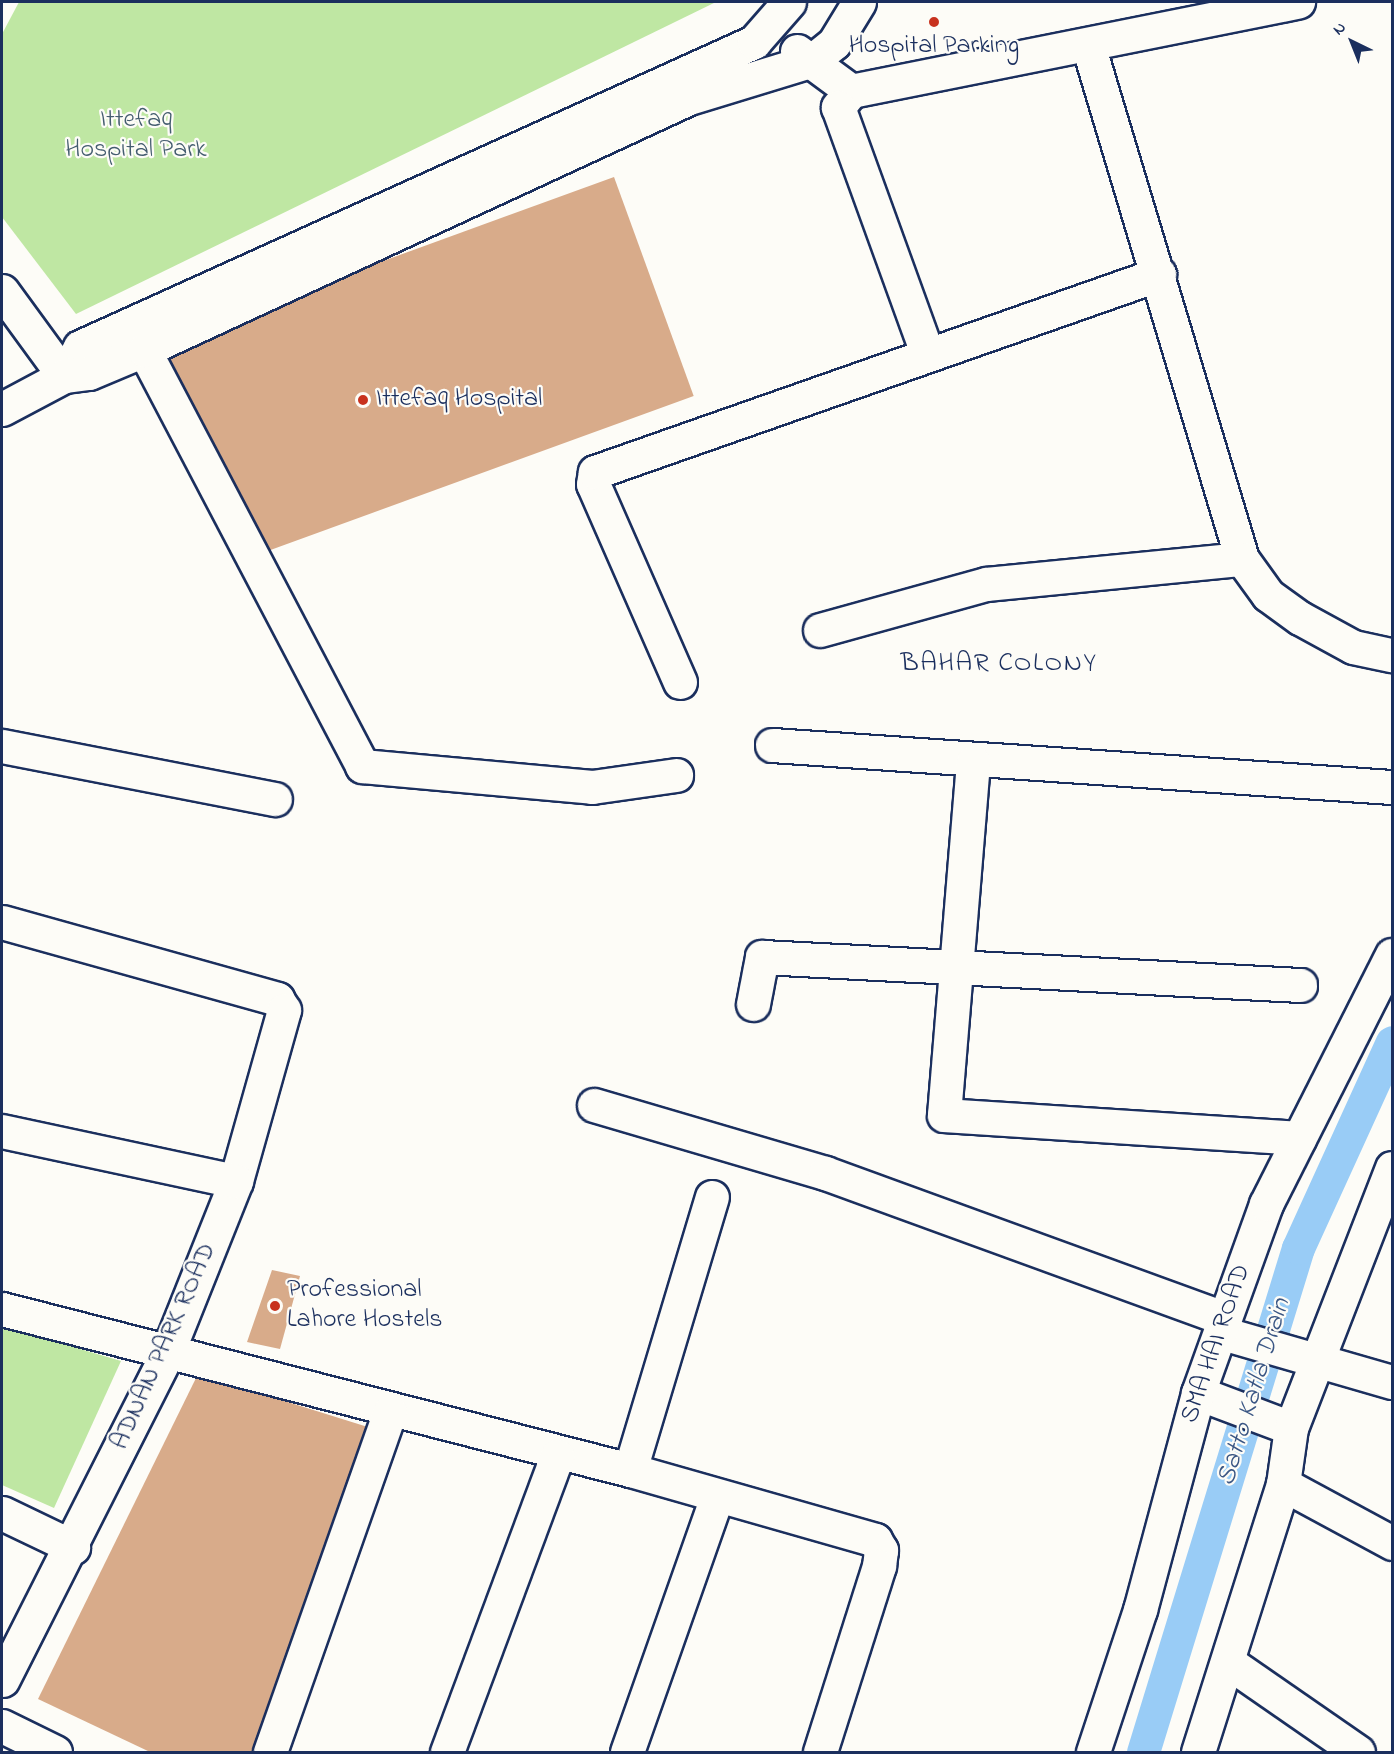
<!DOCTYPE html>
<style>
body{margin:0}
#map{position:relative;width:1394px;height:1754px;overflow:hidden;background:#fdfcf7;font-family:"Indie Flower",sans-serif}
div>[style]{position:absolute}
[style*='--x']{left:calc(var(--x)*1px);top:calc(var(--y)*1px);width:calc(var(--w)*1px);rotate:calc(var(--a)*1deg)}
.green>*{inset:0;background:#bfe7a3}
.canal>*{height:33px;margin:-16.5px;padding:0 16.5px;transform-origin:16.5px;border-radius:16.5px;background:#99ccf6}
.building>*{inset:0;background:#d8ab8a;transform-origin:0 0}
.roads{filter:drop-shadow(2px 0 #1b2f5e) drop-shadow(-2px 0 #1b2f5e) drop-shadow(0 2px #1b2f5e) drop-shadow(0 -2px #1b2f5e)}
.street>*{height:33px;margin:-16.5px;padding:0 16.5px;transform-origin:16.5px;border-radius:16.5px;background:#fdfcf7}
.dots>*{width:16px;height:16px;translate:-50% -50%;box-sizing:border-box;border:3px solid #fdfcf7;border-radius:50%}
span{translate:-50% -50%;white-space:nowrap;text-align:center;line-height:1.15;-webkit-text-stroke:4.5px #fdfcf7;paint-order:stroke}
.poi-label{font-size:26px;color:#1b2f5e}
.left{translate:0 -50%;text-align:left}
.park-label{font-size:26px;color:#445d6f}
.street-label{font-size:26px;color:#1b2f5e}
.neighbourhood-label{font-size:27px;color:#1b2f5e;letter-spacing:1.5px}
.water-label{font-size:27px;color:#3a5684;font-style:italic}
.frame{position:absolute;inset:0;border:3px solid #1b2f5e;pointer-events:none}
.north{position:absolute;left:1322px;top:12px;width:60px;height:60px;-webkit-text-stroke:4px #fdfcf7;paint-order:stroke;rotate:317deg;font-size:16px;font-weight:700;line-height:24px;text-align:center;color:#1b2f5e}
.north::after{content:'';display:block;margin:auto;width:21px;height:27px;background:#1b2f5e;clip-path:polygon(50% 0,100% 100%,50% 72%,0 100%)}
</style>
<div id="map">
<div class="green">
<div style="clip-path:polygon(19px 2px,716px 2px,76px 314px,2px 217px,2px 34px)"></div>
<div style="clip-path:polygon(2px 1326px,121px 1361px,54px 1508px,2px 1485px)"></div>
</div>
<div class="canal">
<div style="--x:1143;--y:1752;--w:527;--a:-72.91"></div>
<div style="--x:1298;--y:1248;--w:226;--a:-65.5"></div>
</div>
<div class="building">
<div style="left:614px;top:177px;width:233px;height:484px;rotate:70deg"></div>
<div style="clip-path:polygon(272px 1270px,300px 1276px,280px 1349px,247px 1342px)"></div>
<div style="clip-path:polygon(198px 1374px,371px 1428px,257px 1752px,150px 1752px,38px 1699px)"></div>
</div>
<div class="roads">
<div class="street">
<div style="--x:1088;--y:45;--w:537;--a:73.32"></div>
<div style="--x:797;--y:51;--w:67;--a:36.5"></div>
<div style="--x:851;--y:91;--w:456;--a:-11.3"></div>
<div style="--x:851;--y:91;--w:21;--a:129"></div>
<div style="--x:838;--y:107;--w:262;--a:70.1"></div>
<div style="--x:2;--y:291;--w:105;--a:53.9"></div>
<div style="--x:144;--y:350;--w:470;--a:62.3"></div>
<div style="--x:362;--y:766;--w:231;--a:5.2"></div>
<div style="--x:592;--y:787;--w:85;--a:-8.1"></div>
<div style="--x:64;--y:376;--w:33;--a:-61"></div>
<div style="--x:80;--y:347;--w:740;--a:-24.35"></div>
<div style="--x:754;--y:42;--w:53;--a:-48.8"></div>
<div style="--x:2;--y:409;--w:70;--a:-28"></div>
<div style="--x:64;--y:376;--w:25;--a:-7"></div>
<div style="--x:89;--y:373;--w:60;--a:-22.7"></div>
<div style="--x:144;--y:350;--w:600;--a:-24.82"></div>
<div style="--x:689;--y:98;--w:130;--a:-17"></div>
<div style="--x:813;--y:60;--w:27;--a:-39"></div>
<div style="--x:834;--y:43;--w:48;--a:-58.6"></div>
<div style="--x:820;--y:630;--w:172;--a:-15.5"></div>
<div style="--x:986;--y:584;--w:257;--a:-5.6"></div>
<div style="--x:1242;--y:559;--w:44;--a:54.2"></div>
<div style="--x:1268;--y:595;--w:39;--a:36"></div>
<div style="--x:1300;--y:618;--w:60;--a:28.7"></div>
<div style="--x:1353;--y:647;--w:40;--a:12"></div>
<div style="--x:680;--y:682;--w:216;--a:-113.7"></div>
<div style="--x:593;--y:484;--w:12;--a:-81"></div>
<div style="--x:595;--y:472;--w:598;--a:-19.34"></div>
<div style="--x:772;--y:745;--w:621;--a:3.88"></div>
<div style="--x:2;--y:746;--w:278;--a:11"></div>
<div style="--x:973;--y:762;--w:354;--a:94.7"></div>
<div style="--x:944;--y:1115;--w:356;--a:3.7"></div>
<div style="--x:2;--y:922;--w:286;--a:15.6"></div>
<div style="--x:277;--y:999;--w:13;--a:58"></div>
<div style="--x:284;--y:1010;--w:178;--a:105.7"></div>
<div style="--x:236;--y:1181;--w:188;--a:111.8"></div>
<div style="--x:166;--y:1356;--w:363;--a:116.8"></div>
<div style="--x:753;--y:1004;--w:48;--a:-79.2"></div>
<div style="--x:762;--y:957;--w:539;--a:2.98"></div>
<div style="--x:594;--y:1105;--w:241;--a:16.4"></div>
<div style="--x:825;--y:1173;--w:425;--a:20"></div>
<div style="--x:2;--y:1131;--w:239;--a:12.1"></div>
<div style="--x:2;--y:1309;--w:648;--a:14.38"></div>
<div style="--x:630;--y:1470;--w:255;--a:15.9"></div>
<div style="--x:875;--y:1540;--w:12;--a:59"></div>
<div style="--x:881;--y:1550;--w:16;--a:97"></div>
<div style="--x:879;--y:1566;--w:195;--a:107.6"></div>
<div style="--x:1222;--y:1333;--w:177;--a:16.1"></div>
<div style="--x:1198;--y:1393;--w:99;--a:20.6"></div>
<div style="--x:630;--y:1470;--w:285;--a:-73.3"></div>
<div style="--x:1283;--y:1484;--w:124;--a:28.4"></div>
<div style="--x:2;--y:1513;--w:79;--a:25.6"></div>
<div style="--x:1228;--y:1662;--w:158;--a:34.7"></div>
<div style="--x:2;--y:1726;--w:59;--a:26.1"></div>
<div style="--x:270;--y:1752;--w:361;--a:-70.6"></div>
<div style="--x:447;--y:1752;--w:316;--a:-69.6"></div>
<div style="--x:627;--y:1752;--w:271;--a:-70.6"></div>
<div style="--x:1093;--y:1752;--w:150;--a:-71.7"></div>
<div style="--x:1140;--y:1610;--w:225;--a:-75"></div>
<div style="--x:1198;--y:1393;--w:201;--a:-70.2"></div>
<div style="--x:1266;--y:1204;--w:279;--a:-63.2"></div>
<div style="--x:1198;--y:1752;--w:281;--a:-72.4"></div>
<div style="--x:1283;--y:1484;--w:57;--a:-81.9"></div>
<div style="--x:1291;--y:1428;--w:279;--a:-68.8"></div>
</div>
</div>
<div class="dots">
<div style="left:934px;top:22px;background:#c8321e"></div>
<div style="left:363px;top:400px;background:#c8321e"></div>
<div style="left:275px;top:1306px;background:#c8321e"></div>
</div>
<div class="poi-label">
<span style="left:934px;top:47px">Hospital Parking</span>
<span class="left" style="left:376px;top:400px">Ittefaq Hospital</span>
<span class="left" style="left:287px;top:1306px">Professional<br>Lahore Hostels</span>
</div>
<div class="park-label">
<span style="left:136px;top:136px">Ittefaq<br>Hospital Park</span>
</div>
<div class="street-label">
<span style="left:1217px;top:1344px;rotate:-71deg">SMA HAI ROAD</span>
<span style="left:165px;top:1347px;rotate:-66deg">ADNAN PARK ROAD</span>
</div>
<div class="neighbourhood-label">
<span style="left:999px;top:664px">BAHAR COLONY</span>
</div>
<div class="water-label">
<span style="left:1254px;top:1392px;rotate:-73deg">Satto Katla Drain</span>
</div>
<div class="frame"></div>
<div class="north">N</div>
</div>
